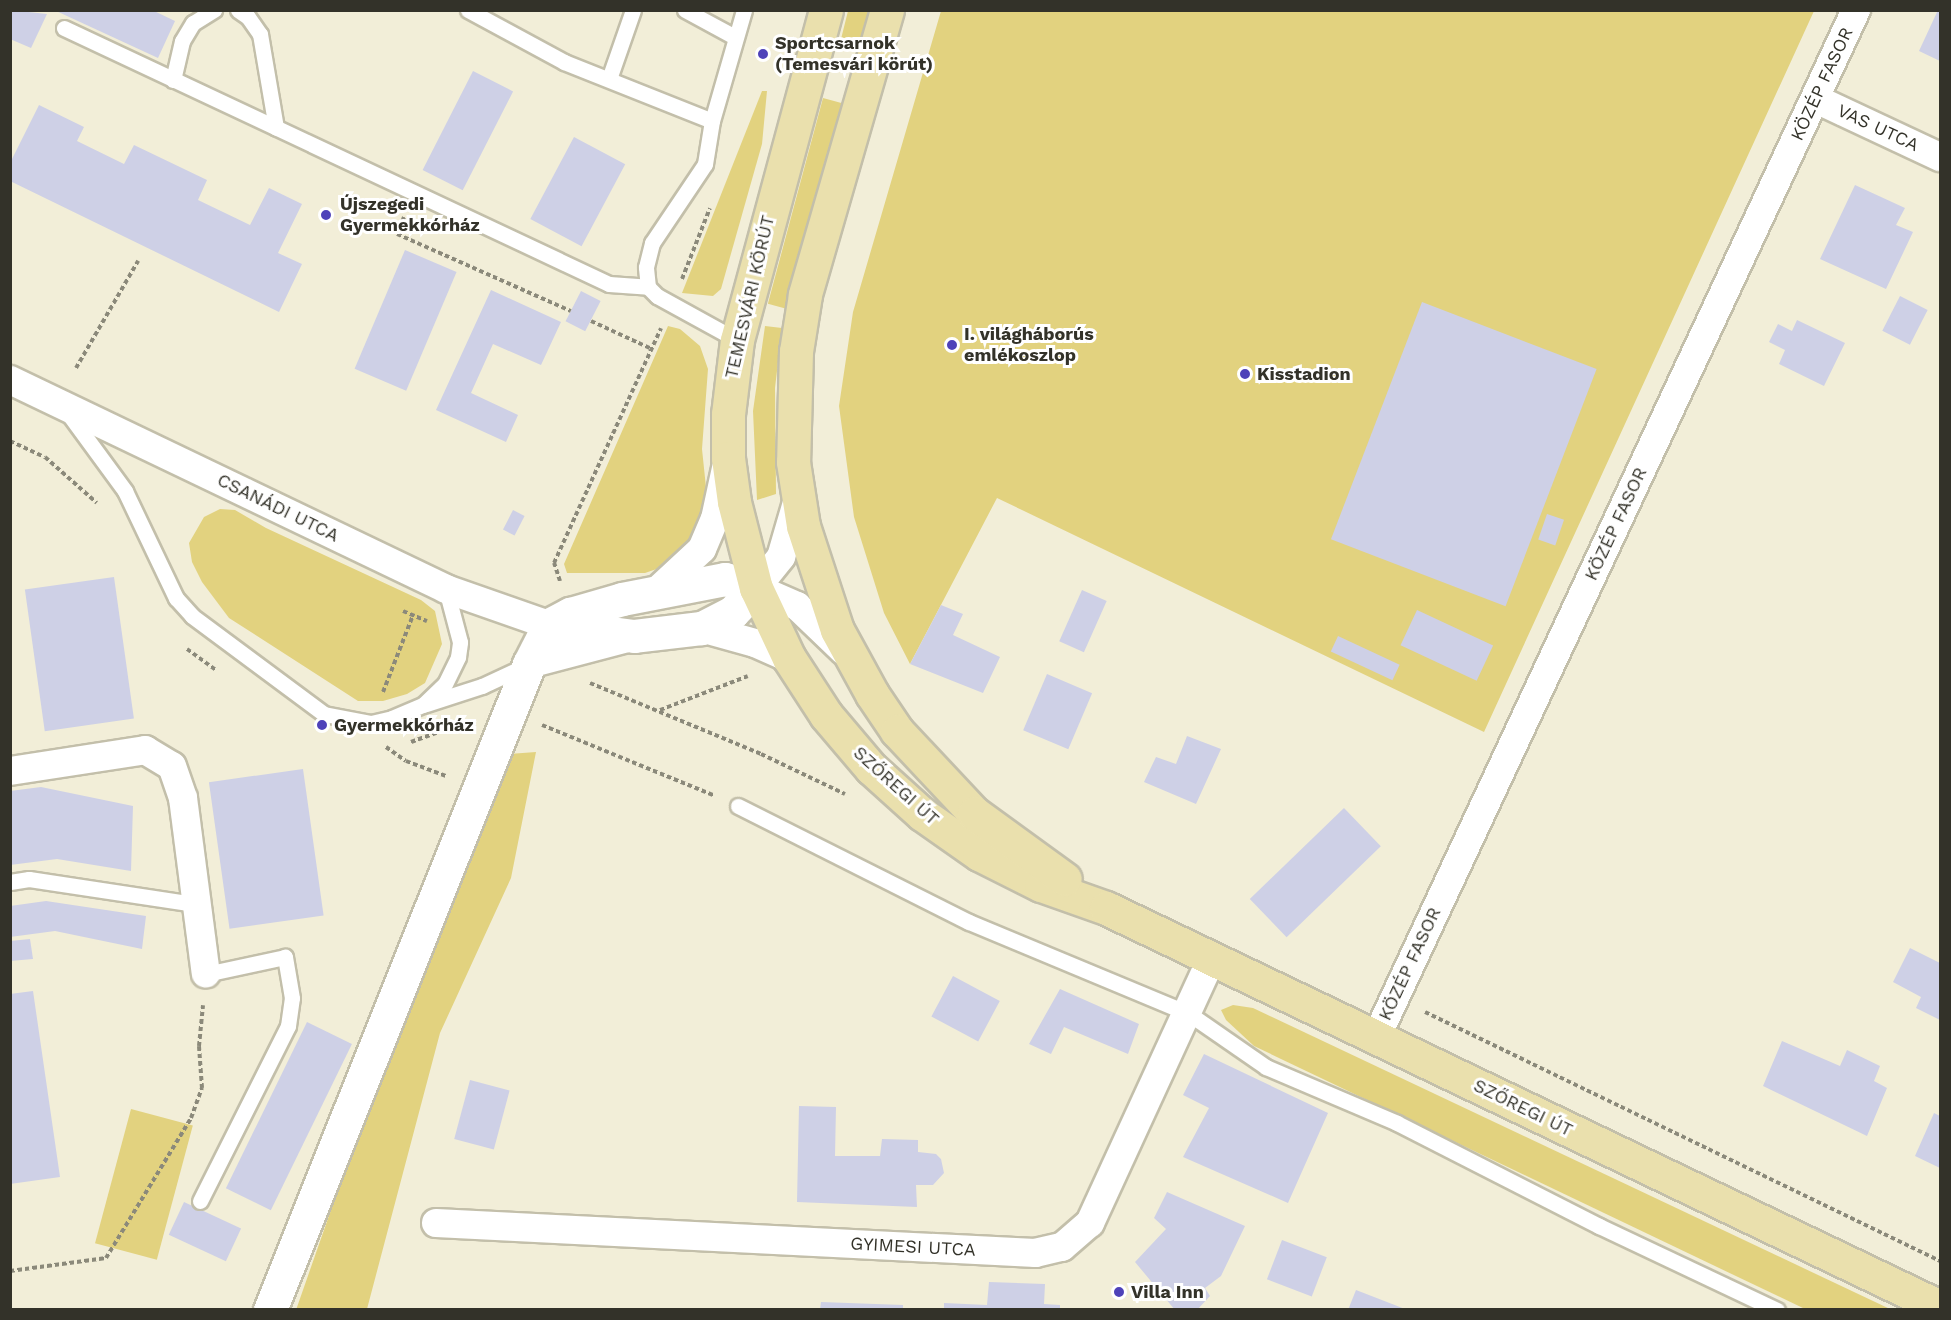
<!DOCTYPE html>
<meta charset="utf-8">
<style>
body{margin:0}
#map{position:relative;width:1951px;height:1320px;overflow:hidden;background:#f2eed8;font-family:"Work Sans",sans-serif}
div>[style]{position:absolute}
[style*='--x']{left:calc(var(--x)*1px);top:calc(var(--y)*1px);width:calc(var(--w)*1px);rotate:calc(var(--a)*1deg)}
.green>*{inset:0;background:#e2d27f;transform-origin:0 0}
.building>*{inset:0;background:#ced0e6;transform-origin:0 0}
.path>*{height:4px;margin-top:-2px;transform-origin:0;background:repeating-linear-gradient(90deg,#8b897a 0 4.5px,transparent 0 7.5px)}
.roads{filter:drop-shadow(2px 0 #c3bfaa) drop-shadow(-2px 0 #c3bfaa) drop-shadow(0 2px #c3bfaa) drop-shadow(0 -2px #c3bfaa)}
.service>*{height:15px;margin:-7.5px;padding:0 7.5px;transform-origin:7.5px;border-radius:7.5px;background:#fff}
.minor>*{height:28px;margin:-14px;padding:0 14px;transform-origin:14px;border-radius:14px;background:#fff}
.tertiary>*{height:33px;margin:-16.5px;padding:0 16.5px;transform-origin:16.5px;border-radius:16.5px;background:#fff}
.primary>*{height:33px;margin:-16.5px;padding:0 16.5px;transform-origin:16.5px;border-radius:16.5px;background:#eae0ad}
.dots>*{width:16px;height:16px;translate:-50% -50%;box-sizing:border-box;border:3px solid #fff;border-radius:50%}
span{translate:-50% -50%;white-space:nowrap;text-align:center;line-height:1.15;-webkit-text-stroke:6px #fff;paint-order:stroke}
.poi-label{font-size:18px;color:#333229;font-weight:700}
.left{translate:0 -50%;text-align:left}
.street-label{font-size:18px;color:#333229}
.frame{position:absolute;inset:0;border:12px solid #333229;pointer-events:none}
</style>
<div id="map">
<div class="green">
<div style="clip-path:polygon(848px 11px,869px 11px,857px 52px,839px 47px)"></div>
<div style="clip-path:polygon(941px 11px,1814px 11px,1484px 732px,997px 498px,910px 664px,884px 613px,854px 517px,839px 406px,853px 312px)"></div>
<div style="clip-path:polygon(762px 91px,767px 91px,762px 144px,721px 289px,713px 296px,682px 293px)"></div>
<div style="left:823px;top:98px;width:20px;height:213px;rotate:15deg"></div>
<div style="clip-path:polygon(668px 326px,680px 329px,700px 346px,708px 369px,702px 449px,707px 497px,699px 532px,671px 564px,645px 573px,567px 573px,564px 564px)"></div>
<div style="clip-path:polygon(765px 326px,782px 328px,775px 388px,776px 494px,757px 500px,753px 411px)"></div>
<div style="clip-path:polygon(220px 509px,235px 510px,266px 528px,421px 600px,435px 611px,442px 644px,425px 683px,407px 694px,383px 701px,358px 701px,229px 618px,202px 582px,192px 562px,189px 543px,204px 517px)"></div>
<div style="clip-path:polygon(536px 752px,511px 878px,440px 1033px,367px 1309px,296px 1310px,339px 1187px,509px 754px)"></div>
<div style="clip-path:polygon(1233px 1005px,1253px 1008px,1890px 1309px,1805px 1309px,1254px 1046px,1226px 1020px,1221px 1010px)"></div>
<div style="left:131px;top:1109px;width:64px;height:139px;rotate:15deg"></div>
</div>
<div class="building">
<div style="clip-path:polygon(10px 10px,47px 14px,31px 48px,10px 39px)"></div>
<div style="clip-path:polygon(54px 10px,152px 10px,175px 21px,158px 58px)"></div>
<div style="clip-path:polygon(1938px 10px,1940px 10px,1940px 61px,1919px 51px)"></div>
<div style="left:473px;top:71px;width:45px;height:111px;rotate:27deg"></div>
<div style="clip-path:polygon(39px 105px,84px 127px,77px 141px,124px 164px,134px 145px,207px 180px,198px 200px,250px 225px,269px 188px,302px 204px,278px 253px,302px 264px,279px 312px,10px 181px,10px 163px)"></div>
<div style="left:574px;top:137px;width:58px;height:93px;rotate:28deg"></div>
<div style="clip-path:polygon(1855px 185px,1905px 208px,1896px 225px,1913px 232px,1886px 289px,1820px 259px)"></div>
<div style="left:405px;top:250px;width:56px;height:129px;rotate:23deg"></div>
<div style="clip-path:polygon(491px 290px,561px 322px,541px 365px,493px 344px,471px 393px,518px 415px,506px 442px,436px 410px)"></div>
<div style="left:581px;top:291px;width:22px;height:34px;rotate:27deg"></div>
<div style="left:1900px;top:296px;width:31px;height:39px;rotate:27deg"></div>
<div style="left:1422px;top:302px;width:187px;height:254px;rotate:21deg"></div>
<div style="clip-path:polygon(1797px 320px,1845px 343px,1824px 386px,1779px 364px,1785px 350px,1769px 342px,1778px 324px,1792px 331px)"></div>
<div style="left:513px;top:510px;width:13px;height:22px;rotate:27deg"></div>
<div style="left:1547px;top:514px;width:18px;height:27px;rotate:19deg"></div>
<div style="left:114px;top:577px;width:143px;height:90px;rotate:82deg"></div>
<div style="left:1082px;top:590px;width:27px;height:56px;rotate:24deg"></div>
<div style="clip-path:polygon(941px 605px,963px 614px,953px 635px,1000px 657px,983px 693px,910px 664px)"></div>
<div style="left:1417px;top:610px;width:84px;height:39px;rotate:25deg"></div>
<div style="left:1338px;top:636px;width:68px;height:17px;rotate:25deg"></div>
<div style="left:1047px;top:674px;width:49px;height:61px;rotate:23deg"></div>
<div style="clip-path:polygon(1187px 736px,1221px 749px,1196px 804px,1144px 782px,1156px 757px,1176px 764px)"></div>
<div style="left:303px;top:769px;width:148px;height:95px;rotate:82deg"></div>
<div style="clip-path:polygon(41px 787px,133px 806px,131px 871px,57px 859px,10px 865px,10px 791px)"></div>
<div style="left:1344px;top:808px;width:53px;height:131px;rotate:46deg"></div>
<div style="clip-path:polygon(46px 901px,146px 916px,142px 949px,55px 931px,10px 937px,10px 906px)"></div>
<div style="clip-path:polygon(30px 939px,33px 959px,10px 961px,10px 941px)"></div>
<div style="clip-path:polygon(1910px 948px,1940px 963px,1940px 1020px,1916px 1008px,1921px 997px,1893px 982px)"></div>
<div style="left:953px;top:976px;width:53px;height:46px;rotate:28deg"></div>
<div style="clip-path:polygon(1060px 989px,1139px 1024px,1128px 1054px,1064px 1027px,1051px 1054px,1029px 1044px)"></div>
<div style="clip-path:polygon(33px 991px,60px 1177px,10px 1184px,10px 994px)"></div>
<div style="left:307px;top:1022px;width:50px;height:185px;rotate:26deg"></div>
<div style="clip-path:polygon(1782px 1041px,1840px 1066px,1847px 1050px,1880px 1066px,1874px 1081px,1887px 1088px,1867px 1136px,1763px 1086px)"></div>
<div style="clip-path:polygon(1204px 1054px,1328px 1113px,1288px 1203px,1183px 1157px,1209px 1108px,1183px 1095px)"></div>
<div style="left:470px;top:1080px;width:41px;height:61px;rotate:15deg"></div>
<div style="clip-path:polygon(799px 1106px,836px 1107px,835px 1156px,880px 1156px,882px 1139px,918px 1140px,918px 1152px,936px 1154px,941px 1159px,944px 1173px,933px 1185px,916px 1185px,917px 1207px,797px 1202px)"></div>
<div style="clip-path:polygon(1934px 1113px,1940px 1116px,1940px 1168px,1915px 1156px)"></div>
<div style="clip-path:polygon(1167px 1192px,1245px 1226px,1221px 1276px,1205px 1288px,1210px 1296px,1197px 1310px,1175px 1310px,1135px 1262px,1166px 1229px,1154px 1218px)"></div>
<div style="left:184px;top:1202px;width:63px;height:36px;rotate:25deg"></div>
<div style="left:1282px;top:1240px;width:48px;height:42px;rotate:21deg"></div>
<div style="clip-path:polygon(989px 1282px,1045px 1284px,1044px 1304px,1060px 1305px,1060px 1310px,944px 1310px,944px 1303px,987px 1305px)"></div>
<div style="clip-path:polygon(1356px 1290px,1405px 1309px,1405px 1310px,1348px 1310px)"></div>
<div style="clip-path:polygon(821px 1302px,903px 1305px,903px 1310px,820px 1310px)"></div>
</div>
<div class="path">
<div style="--x:404;--y:217;--w:18;--a:112"></div>
<div style="--x:397;--y:234;--w:190;--a:23.9"></div>
<div style="--x:682;--y:279;--w:76;--a:-68.5"></div>
<div style="--x:591;--y:321;--w:67;--a:24.7"></div>
<div style="--x:76;--y:368;--w:124;--a:-59.9"></div>
<div style="--x:10;--y:441;--w:38;--a:25"></div>
<div style="--x:45;--y:457;--w:69;--a:41.5"></div>
<div style="--x:560;--y:581;--w:19;--a:-108"></div>
<div style="--x:554;--y:563;--w:258;--a:-65.5"></div>
<div style="--x:403;--y:611;--w:26;--a:23"></div>
<div style="--x:187;--y:649;--w:37;--a:36"></div>
<div style="--x:590;--y:683;--w:185;--a:22.5"></div>
<div style="--x:761;--y:754;--w:93;--a:25.5"></div>
<div style="--x:383;--y:692;--w:83;--a:-68.7"></div>
<div style="--x:660;--y:710;--w:94;--a:-21.1"></div>
<div style="--x:542;--y:725;--w:187;--a:22.3"></div>
<div style="--x:411;--y:742;--w:59;--a:-20"></div>
<div style="--x:386;--y:747;--w:24;--a:35"></div>
<div style="--x:406;--y:761;--w:43;--a:20.6"></div>
<div style="--x:1425;--y:1012;--w:572;--a:25.8"></div>
<div style="--x:10;--y:1271;--w:97;--a:-7.7"></div>
<div style="--x:106;--y:1258;--w:164;--a:-58.7"></div>
<div style="--x:191;--y:1118;--w:32;--a:-70"></div>
<div style="--x:202;--y:1088;--w:42;--a:-94.1"></div>
<div style="--x:199;--y:1046;--w:41;--a:-84.4"></div>
</div>
<div class="roads">
<div class="service">
<div style="--x:238;--y:10;--w:12;--a:35"></div>
<div style="--x:248;--y:17;--w:21;--a:55"></div>
<div style="--x:260;--y:34;--w:95;--a:80.3"></div>
<div style="--x:468;--y:10;--w:109;--a:28.4"></div>
<div style="--x:564;--y:62;--w:159;--a:21.7"></div>
<div style="--x:685;--y:10;--w:57;--a:28.4"></div>
<div style="--x:64;--y:28;--w:602;--a:25.16"></div>
<div style="--x:609;--y:284;--w:39;--a:4"></div>
<div style="--x:609;--y:79;--w:73;--a:-70.8"></div>
<div style="--x:173;--y:80;--w:40;--a:-77"></div>
<div style="--x:182;--y:41;--w:21;--a:-59"></div>
<div style="--x:193;--y:23;--w:25;--a:-32"></div>
<div style="--x:737;--y:340;--w:91;--a:-151.2"></div>
<div style="--x:657;--y:296;--w:13;--a:-135"></div>
<div style="--x:648;--y:287;--w:20;--a:-96"></div>
<div style="--x:646;--y:267;--w:25;--a:-76"></div>
<div style="--x:652;--y:243;--w:95;--a:-56.1"></div>
<div style="--x:705;--y:164;--w:44;--a:-80.8"></div>
<div style="--x:712;--y:121;--w:116;--a:-73.9"></div>
<div style="--x:68;--y:413;--w:97;--a:53.8"></div>
<div style="--x:125;--y:491;--w:119;--a:64.5"></div>
<div style="--x:176;--y:598;--w:24;--a:48"></div>
<div style="--x:192;--y:616;--w:164;--a:36.6"></div>
<div style="--x:324;--y:714;--w:48;--a:10.8"></div>
<div style="--x:371;--y:723;--w:22;--a:-13"></div>
<div style="--x:392;--y:718;--w:34;--a:-23"></div>
<div style="--x:423;--y:705;--w:30;--a:-44"></div>
<div style="--x:445;--y:684;--w:30;--a:-64"></div>
<div style="--x:458;--y:657;--w:15;--a:-82"></div>
<div style="--x:460;--y:642;--w:55;--a:-104.8"></div>
<div style="--x:426;--y:704;--w:59;--a:-17.8"></div>
<div style="--x:482;--y:686;--w:45;--a:-24.9"></div>
<div style="--x:738;--y:806;--w:258;--a:26.7"></div>
<div style="--x:969;--y:922;--w:237;--a:22.6"></div>
<div style="--x:1188;--y:1013;--w:95;--a:34.7"></div>
<div style="--x:1266;--y:1067;--w:142;--a:23.1"></div>
<div style="--x:1397;--y:1123;--w:227;--a:27"></div>
<div style="--x:1599;--y:1226;--w:197;--a:25.3"></div>
<div style="--x:10;--y:882;--w:19;--a:-9"></div>
<div style="--x:29;--y:879;--w:168;--a:8.6"></div>
<div style="--x:200;--y:1201;--w:196;--a:-63.3"></div>
<div style="--x:288;--y:1026;--w:28;--a:-82"></div>
<div style="--x:292;--y:998;--w:42;--a:-99.7"></div>
<div style="--x:285;--y:957;--w:81;--a:167.9"></div>
</div>
<div class="minor">
<div style="--x:1816;--y:99;--w:137;--a:25.1"></div>
<div style="--x:10;--y:380;--w:484;--a:25.6"></div>
<div style="--x:446;--y:589;--w:109;--a:19.3"></div>
<div style="--x:798;--y:499;--w:60;--a:106.3"></div>
<div style="--x:781;--y:557;--w:40;--a:129"></div>
<div style="--x:756;--y:588;--w:45;--a:23.7"></div>
<div style="--x:797;--y:606;--w:65;--a:43.8"></div>
<div style="--x:660;--y:588;--w:57;--a:-42.9"></div>
<div style="--x:702;--y:549;--w:33;--a:-67"></div>
<div style="--x:715;--y:519;--w:52;--a:-77.8"></div>
<div style="--x:701;--y:628;--w:56;--a:15.5"></div>
<div style="--x:755;--y:643;--w:37;--a:24"></div>
<div style="--x:529;--y:664;--w:106;--a:-14.8"></div>
<div style="--x:10;--y:771;--w:137;--a:-8.8"></div>
<div style="--x:145;--y:750;--w:31;--a:31"></div>
<div style="--x:172;--y:766;--w:34;--a:71"></div>
<div style="--x:183;--y:798;--w:177;--a:82.6"></div>
<div style="--x:1376;--y:1038;--w:1135;--a:-64.97"></div>
<div style="--x:436;--y:1223;--w:600;--a:2.87"></div>
<div style="--x:1035;--y:1253;--w:28;--a:-13"></div>
<div style="--x:1062;--y:1247;--w:37;--a:-41"></div>
<div style="--x:1090;--y:1223;--w:289;--a:-65.3"></div>
</div>
<div class="tertiary">
<div style="--x:725;--y:579;--w:32;--a:16"></div>
<div style="--x:756;--y:588;--w:33;--a:134"></div>
<div style="--x:733;--y:612;--w:36;--a:153"></div>
<div style="--x:701;--y:628;--w:67;--a:173.2"></div>
<div style="--x:634;--y:636;--w:86;--a:-172.6"></div>
<div style="--x:549;--y:625;--w:24;--a:-28"></div>
<div style="--x:570;--y:614;--w:54;--a:-16.1"></div>
<div style="--x:622;--y:599;--w:105;--a:-11"></div>
<div style="--x:270;--y:1310;--w:696;--a:-68.15"></div>
<div style="--x:529;--y:664;--w:44;--a:-62.9"></div>
</div>
<div class="primary">
<div style="--x:826;--y:10;--w:342;--a:105.1"></div>
<div style="--x:737;--y:340;--w:75;--a:96.9"></div>
<div style="--x:728;--y:414;--w:44;--a:90"></div>
<div style="--x:728;--y:458;--w:44;--a:82.2"></div>
<div style="--x:734;--y:502;--w:89;--a:75.7"></div>
<div style="--x:756;--y:588;--w:77;--a:64.8"></div>
<div style="--x:789;--y:658;--w:68;--a:57"></div>
<div style="--x:826;--y:715;--w:70;--a:49.7"></div>
<div style="--x:871;--y:768;--w:69;--a:42"></div>
<div style="--x:922;--y:814;--w:70;--a:35.1"></div>
<div style="--x:979;--y:854;--w:69;--a:26.6"></div>
<div style="--x:1041;--y:885;--w:69;--a:19.5"></div>
<div style="--x:1106;--y:908;--w:925;--a:25.57"></div>
<div style="--x:887;--y:10;--w:297;--a:106.1"></div>
<div style="--x:805;--y:295;--w:57;--a:99.1"></div>
<div style="--x:796;--y:351;--w:111;--a:91.5"></div>
<div style="--x:793;--y:462;--w:65;--a:81.1"></div>
<div style="--x:803;--y:526;--w:109;--a:71.9"></div>
<div style="--x:837;--y:630;--w:73;--a:61.3"></div>
<div style="--x:872;--y:694;--w:45;--a:56"></div>
<div style="--x:897;--y:731;--w:112;--a:46.8"></div>
<div style="--x:974;--y:813;--w:112;--a:36"></div>
</div>
</div>
<div class="dots">
<div style="left:763px;top:54px;background:#4e42b9"></div>
<div style="left:326px;top:215px;background:#4e42b9"></div>
<div style="left:952px;top:345px;background:#4e42b9"></div>
<div style="left:1245px;top:374px;background:#4e42b9"></div>
<div style="left:322px;top:725px;background:#4e42b9"></div>
<div style="left:1119px;top:1292px;background:#4e42b9"></div>
</div>
<div class="poi-label">
<span class="left" style="left:775px;top:54px">Sportcsarnok<br>(Temesvári körút)</span>
<span class="left" style="left:340px;top:215px">Újszegedi<br>Gyermekkórház</span>
<span class="left" style="left:964px;top:345px">I. világháborús<br>emlékoszlop</span>
<span class="left" style="left:1257px;top:374px">Kisstadion</span>
<span class="left" style="left:334px;top:725px">Gyermekkórház</span>
<span class="left" style="left:1131px;top:1292px">Villa Inn</span>
</div>
<div class="street-label">
<span style="left:1822px;top:84px;rotate:-65deg">KÖZÉP FASOR</span>
<span style="left:1878px;top:128px;rotate:25deg">VAS UTCA</span>
<span style="left:750px;top:297px;rotate:-77deg">TEMESVÁRI KÖRÚT</span>
<span style="left:278px;top:508px;rotate:26deg">CSANÁDI UTCA</span>
<span style="left:1616px;top:524px;rotate:-65deg">KÖZÉP FASOR</span>
<span style="left:896px;top:786px;rotate:42deg">SZŐREGI ÚT</span>
<span style="left:1410px;top:964px;rotate:-65deg">KÖZÉP FASOR</span>
<span style="left:1523px;top:1108px;rotate:26deg">SZŐREGI ÚT</span>
<span style="left:913px;top:1247px;rotate:3deg">GYIMESI UTCA</span>
</div>
<div class="frame"></div>
</div>
